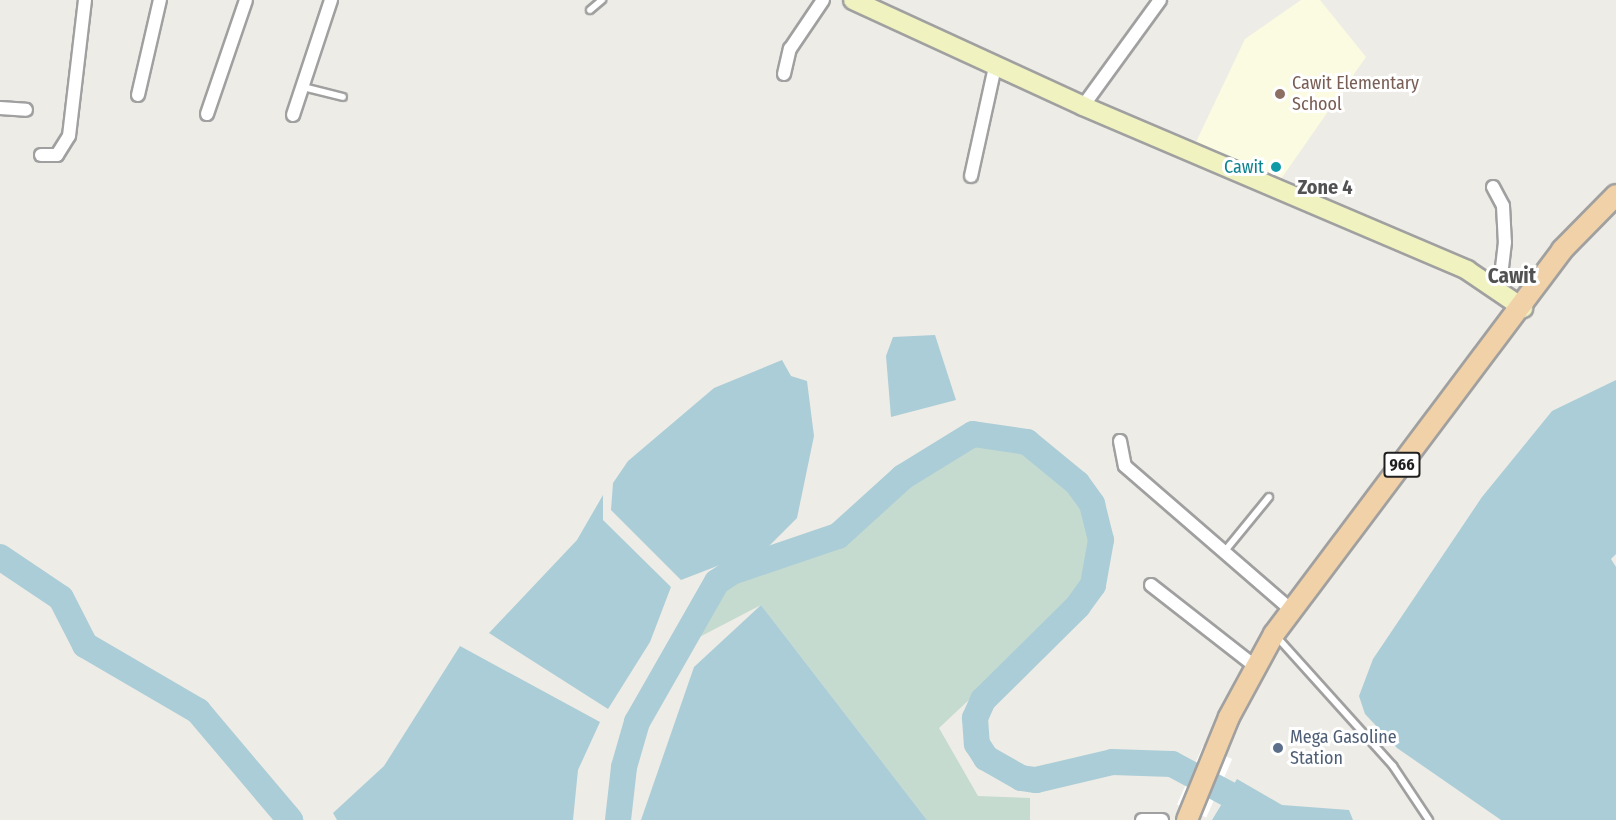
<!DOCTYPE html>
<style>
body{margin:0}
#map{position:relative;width:1616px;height:820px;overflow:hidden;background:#eeece6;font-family:"Fira Sans Condensed",sans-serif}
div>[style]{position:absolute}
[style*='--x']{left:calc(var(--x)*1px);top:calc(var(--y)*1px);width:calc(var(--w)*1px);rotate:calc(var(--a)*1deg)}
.education>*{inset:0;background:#fbfbe2}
.wetland>*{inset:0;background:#c5dbd0}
.water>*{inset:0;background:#abcdd7}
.pier>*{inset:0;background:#fff;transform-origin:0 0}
.river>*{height:26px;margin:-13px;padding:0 13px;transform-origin:13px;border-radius:13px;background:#abcdd7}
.roads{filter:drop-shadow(2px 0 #a0a0a0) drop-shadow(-2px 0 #a0a0a0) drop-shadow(0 2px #a0a0a0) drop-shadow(0 -2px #a0a0a0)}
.lane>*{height:6px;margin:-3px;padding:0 3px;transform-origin:3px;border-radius:3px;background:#fff}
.street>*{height:12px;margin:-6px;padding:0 6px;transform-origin:6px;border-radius:6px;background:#fff}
.secondary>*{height:18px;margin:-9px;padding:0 9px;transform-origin:9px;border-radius:9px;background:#f0f2c0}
.primary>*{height:20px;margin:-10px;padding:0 10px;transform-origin:10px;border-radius:10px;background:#f1d1a8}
.dots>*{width:16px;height:16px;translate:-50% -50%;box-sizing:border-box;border:3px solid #fff;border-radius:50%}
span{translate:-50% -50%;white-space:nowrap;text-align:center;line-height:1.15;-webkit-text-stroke:6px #fff;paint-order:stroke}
.shield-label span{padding:2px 4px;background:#fff;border:2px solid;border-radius:4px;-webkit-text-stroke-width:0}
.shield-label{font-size:16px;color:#1f1f1f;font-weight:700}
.education-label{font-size:18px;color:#785e54}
.left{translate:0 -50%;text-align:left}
.culture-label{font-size:18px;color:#0d838f}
.right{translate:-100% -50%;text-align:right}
.service-label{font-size:18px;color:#4e5e75}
.neighbourhood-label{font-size:20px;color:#525252;font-weight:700}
.quarter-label{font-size:21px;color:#525252;font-weight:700}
</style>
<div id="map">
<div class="education">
<div style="clip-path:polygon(1301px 0,1320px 0,1366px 57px,1281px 179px,1196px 142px,1245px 39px)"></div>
</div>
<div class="wetland">
<div style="clip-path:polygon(982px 441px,1038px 459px,1088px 512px,1089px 569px,1057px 617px,939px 728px,978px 796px,1030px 798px,1030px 820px,927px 820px,761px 605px,686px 644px,707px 602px,734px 583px,839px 545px,927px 474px)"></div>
</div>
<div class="water">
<div style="clip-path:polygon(935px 335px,956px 400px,891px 417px,886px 356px,893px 337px)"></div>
<div style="clip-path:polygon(782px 360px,791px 376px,807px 381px,814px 436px,797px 518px,769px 546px,681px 580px,611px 510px,613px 483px,628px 461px,714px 388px)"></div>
<div style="clip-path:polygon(1616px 380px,1616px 554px,1611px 559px,1616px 567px,1616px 820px,1501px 820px,1397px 748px,1365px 714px,1359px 696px,1373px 659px,1482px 497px,1552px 411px)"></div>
<div style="clip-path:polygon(603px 495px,603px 520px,671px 587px,650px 642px,608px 709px,489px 633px,577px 540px)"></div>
<div style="clip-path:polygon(761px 605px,927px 820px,641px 820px,694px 667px)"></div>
<div style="clip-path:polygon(460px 646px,600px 722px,578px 770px,573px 820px,337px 820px,333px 813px,384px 766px)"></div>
<div style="clip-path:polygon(1237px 779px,1282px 805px,1349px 810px,1353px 820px,1212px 820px)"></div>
</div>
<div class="pier">
<div style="left:1203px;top:746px;width:32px;height:64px;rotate:24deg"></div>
</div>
<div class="river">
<div style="--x:0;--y:557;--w:73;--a:33.9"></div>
<div style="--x:61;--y:598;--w:53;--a:62.9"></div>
<div style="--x:85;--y:645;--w:131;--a:30.3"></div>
<div style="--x:198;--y:711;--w:143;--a:49.8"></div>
<div style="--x:618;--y:820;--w:53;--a:-83.5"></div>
<div style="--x:624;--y:767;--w:47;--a:-73.9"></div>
<div style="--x:637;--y:722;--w:161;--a:-60.3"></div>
<div style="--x:717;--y:582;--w:18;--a:-34"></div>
<div style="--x:732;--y:572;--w:112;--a:-18.8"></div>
<div style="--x:838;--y:536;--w:88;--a:-42.2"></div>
<div style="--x:903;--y:477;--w:82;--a:-31.6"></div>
<div style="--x:973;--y:434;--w:55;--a:8.4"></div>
<div style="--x:1027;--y:442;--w:65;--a:39.4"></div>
<div style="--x:1077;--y:483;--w:26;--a:54"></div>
<div style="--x:1092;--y:504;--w:37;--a:76"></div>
<div style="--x:1101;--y:540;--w:46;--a:100.1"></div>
<div style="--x:1093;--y:585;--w:26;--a:126"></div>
<div style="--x:1078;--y:606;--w:134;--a:135.3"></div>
<div style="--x:983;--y:700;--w:20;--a:114"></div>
<div style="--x:975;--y:718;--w:26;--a:86"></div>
<div style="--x:977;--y:744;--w:17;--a:57"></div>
<div style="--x:986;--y:758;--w:40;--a:29.7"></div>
<div style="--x:1021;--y:778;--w:15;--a:8"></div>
<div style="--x:1036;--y:780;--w:78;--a:-13.3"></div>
<div style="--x:1112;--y:762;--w:60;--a:1.9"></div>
<div style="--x:1172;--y:764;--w:66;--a:28.1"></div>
</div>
<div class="roads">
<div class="lane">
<div style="--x:590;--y:10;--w:16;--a:-40"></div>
<div style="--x:303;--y:87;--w:41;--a:14"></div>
<div style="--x:1224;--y:552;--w:71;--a:-50.7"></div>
<div style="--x:1276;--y:636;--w:175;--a:48"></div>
<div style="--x:1393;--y:766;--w:65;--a:56.3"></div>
</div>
<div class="street">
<div style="--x:784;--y:74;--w:26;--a:-77"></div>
<div style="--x:790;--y:49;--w:59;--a:-56"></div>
<div style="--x:138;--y:95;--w:98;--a:-77"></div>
<div style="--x:1083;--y:106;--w:131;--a:-54"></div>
<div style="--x:0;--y:108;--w:26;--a:4"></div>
<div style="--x:207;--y:114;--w:120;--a:-71.1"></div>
<div style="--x:293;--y:115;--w:121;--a:-71.7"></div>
<div style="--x:41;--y:155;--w:16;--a:0"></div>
<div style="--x:57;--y:155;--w:22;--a:-58"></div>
<div style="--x:69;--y:136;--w:137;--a:-83.3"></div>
<div style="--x:971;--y:176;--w:112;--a:-77.6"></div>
<div style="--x:1493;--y:187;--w:21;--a:62"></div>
<div style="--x:1503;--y:206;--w:36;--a:87"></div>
<div style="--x:1505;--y:242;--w:51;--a:96.7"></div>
<div style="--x:1120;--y:441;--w:25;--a:79"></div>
<div style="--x:1125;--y:466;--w:220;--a:40.9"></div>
<div style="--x:1151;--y:585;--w:133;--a:38"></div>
<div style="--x:1142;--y:820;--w:20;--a:0"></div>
</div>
<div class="secondary">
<div style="--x:853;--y:0;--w:253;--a:24.7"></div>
<div style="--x:1083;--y:106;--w:418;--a:23.1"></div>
<div style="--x:1467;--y:270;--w:68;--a:34.2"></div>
</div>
<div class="primary">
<div style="--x:1187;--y:820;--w:111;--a:-67.8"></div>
<div style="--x:1229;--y:717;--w:94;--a:-61.5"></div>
<div style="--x:1274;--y:634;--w:480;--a:-53.1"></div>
<div style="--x:1562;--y:250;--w:77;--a:-45.5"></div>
</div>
</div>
<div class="dots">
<div style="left:1280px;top:94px;background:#8d6e63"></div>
<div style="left:1276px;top:167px;background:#0f9aa8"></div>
<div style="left:1278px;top:748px;background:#5c6f8a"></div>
</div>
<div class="shield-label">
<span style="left:1402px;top:465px">966</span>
</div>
<div class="education-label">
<span class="left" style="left:1292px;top:94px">Cawit Elementary<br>School</span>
</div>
<div class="culture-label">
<span class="right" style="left:1264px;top:167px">Cawit</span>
</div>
<div class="service-label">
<span class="left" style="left:1290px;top:748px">Mega Gasoline<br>Station</span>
</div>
<div class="neighbourhood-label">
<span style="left:1325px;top:187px">Zone 4</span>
</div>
<div class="quarter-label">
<span style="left:1512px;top:276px">Cawit</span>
</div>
</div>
